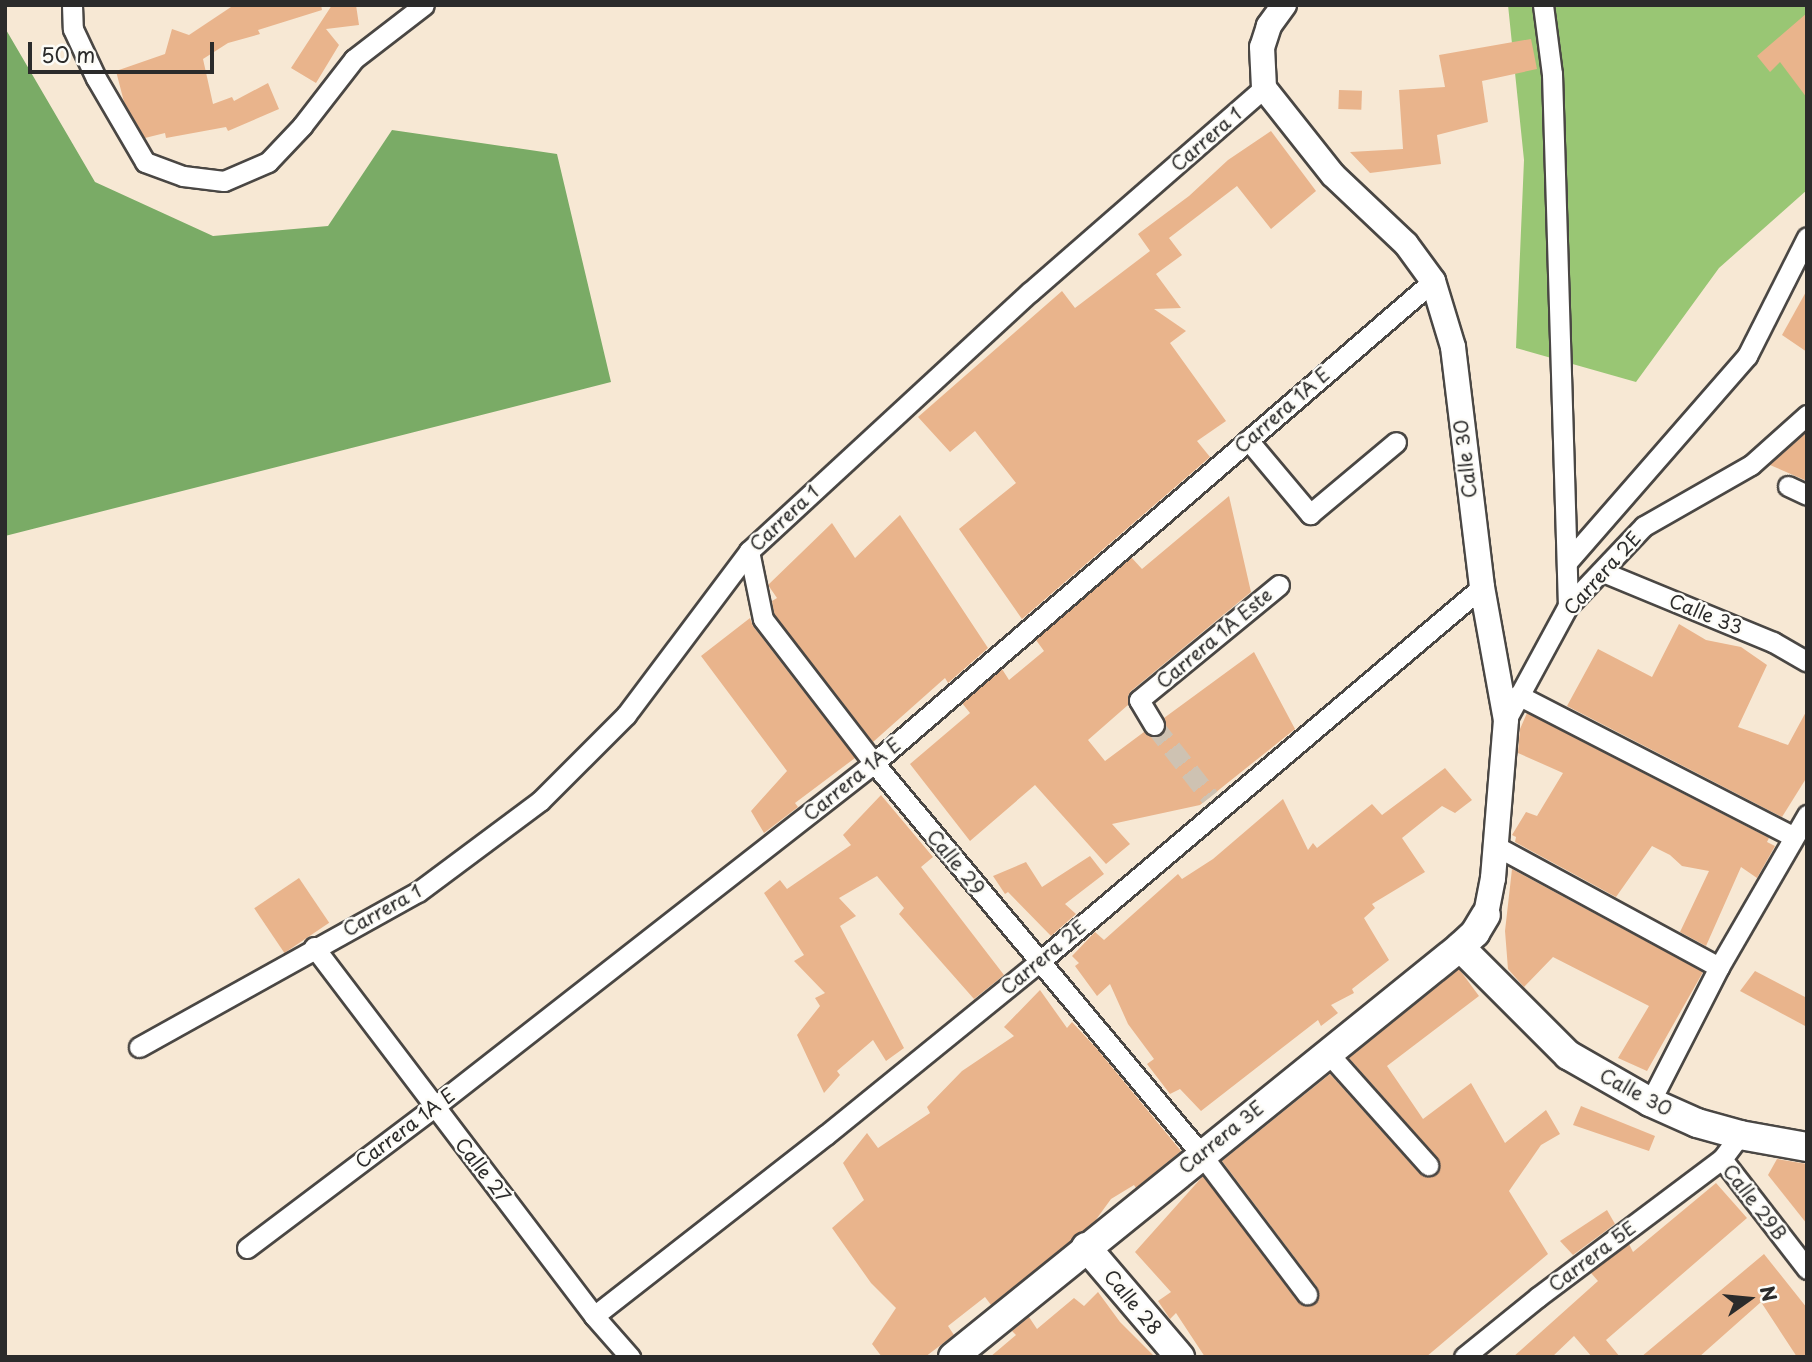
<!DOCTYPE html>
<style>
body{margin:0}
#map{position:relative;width:1812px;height:1362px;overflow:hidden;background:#f7e8d4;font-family:"Playpen Sans",sans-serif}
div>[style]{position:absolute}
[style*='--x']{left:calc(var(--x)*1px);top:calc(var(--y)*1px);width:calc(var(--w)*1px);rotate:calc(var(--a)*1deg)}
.green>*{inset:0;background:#99c674}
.forest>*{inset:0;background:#7aab66}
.building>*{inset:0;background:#e9b48c;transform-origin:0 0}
.minor-tunnel>*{height:19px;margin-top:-9.5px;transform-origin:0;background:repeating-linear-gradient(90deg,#cec2b2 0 19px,transparent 0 29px)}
.roads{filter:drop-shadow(2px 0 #4a4744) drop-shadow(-2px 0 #4a4744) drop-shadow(0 2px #4a4744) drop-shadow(0 -2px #4a4744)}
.minor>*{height:19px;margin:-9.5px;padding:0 9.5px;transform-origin:9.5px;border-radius:9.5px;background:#fff}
.tertiary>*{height:24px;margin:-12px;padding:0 12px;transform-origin:12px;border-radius:12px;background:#fff}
.secondary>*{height:28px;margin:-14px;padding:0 14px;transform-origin:14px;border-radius:14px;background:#fff}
span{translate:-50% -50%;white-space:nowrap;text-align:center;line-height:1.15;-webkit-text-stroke:5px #fdfcf7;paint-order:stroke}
.street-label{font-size:19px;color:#2b2b2b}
.frame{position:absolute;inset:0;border:7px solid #2b2b2b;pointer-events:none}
.north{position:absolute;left:1714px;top:1264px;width:70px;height:70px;-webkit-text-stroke:5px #fdfcf7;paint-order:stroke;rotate:75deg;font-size:19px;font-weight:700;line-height:28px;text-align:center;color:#2b2b2b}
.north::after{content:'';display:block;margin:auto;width:24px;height:32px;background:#2b2b2b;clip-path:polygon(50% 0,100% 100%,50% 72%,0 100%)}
.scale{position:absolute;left:28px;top:42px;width:186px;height:32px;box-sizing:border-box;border:4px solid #2b2b2b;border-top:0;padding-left:9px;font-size:21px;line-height:24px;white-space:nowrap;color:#2b2b2b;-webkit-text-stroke:5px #fdfcf7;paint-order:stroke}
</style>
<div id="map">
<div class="green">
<div style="clip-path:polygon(1508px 5px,1807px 5px,1807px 190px,1719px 268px,1636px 382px,1516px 348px,1524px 160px)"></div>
</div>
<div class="forest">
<div style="clip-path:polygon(5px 28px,95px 182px,213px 236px,328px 226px,392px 130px,557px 154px,611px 382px,5px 536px)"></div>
</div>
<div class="building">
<div style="clip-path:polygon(234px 5px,321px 5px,322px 10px,258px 30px,260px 34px,228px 43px,203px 59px,213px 104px,232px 97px,234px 101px,268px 83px,279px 109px,228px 131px,226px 127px,166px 138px,165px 133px,145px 138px,124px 102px,116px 71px,165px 54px,172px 29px,189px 35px)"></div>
<div style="clip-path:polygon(332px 5px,356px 5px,359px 25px,326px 29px,339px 45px,316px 83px,291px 68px)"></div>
<div style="clip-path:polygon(1807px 13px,1807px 98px,1780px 62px,1770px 72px,1757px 56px)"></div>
<div style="clip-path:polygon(1531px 39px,1537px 69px,1482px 81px,1488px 122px,1437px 135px,1441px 164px,1370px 173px,1350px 152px,1403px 149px,1399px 90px,1445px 87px,1439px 55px)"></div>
<div style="left:1339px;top:90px;width:23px;height:19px;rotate:2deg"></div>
<div style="clip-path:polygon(1271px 131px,1316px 191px,1271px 229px,1237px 186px,1169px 238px,1182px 255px,1156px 274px,1181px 308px,1154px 309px,1186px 331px,1170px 343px,1226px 421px,1197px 441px,1210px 457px,1022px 619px,959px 529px,1016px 483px,975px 431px,950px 452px,918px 417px,1062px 291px,1075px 308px,1150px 251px,1138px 234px,1189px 196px,1228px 160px)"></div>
<div style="clip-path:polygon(1807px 290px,1807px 352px,1782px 335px)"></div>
<div style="clip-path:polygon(1807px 432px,1807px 481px,1770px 465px)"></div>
<div style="clip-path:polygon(1229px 496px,1251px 592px,1131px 691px,1128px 696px,1128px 705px,1088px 740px,1105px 761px,1144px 732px,1154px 737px,1160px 736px,1166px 725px,1164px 718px,1254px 652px,1295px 729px,1200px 805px,1112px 824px,1130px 844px,1106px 864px,1035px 785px,970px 841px,910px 764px,970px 713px,962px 703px,1002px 669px,1009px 680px,1044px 651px,1036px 640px,1131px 557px,1142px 569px)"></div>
<div style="clip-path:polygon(900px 515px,988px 648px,948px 683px,945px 678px,873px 742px,774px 614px,772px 601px,777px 598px,768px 585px,832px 523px,855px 558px)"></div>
<div style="clip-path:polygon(750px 618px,753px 626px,855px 758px,795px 803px,798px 807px,764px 833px,751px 811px,787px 771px,701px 656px)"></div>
<div style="clip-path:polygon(1679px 624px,1706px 640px,1741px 647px,1767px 665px,1738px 727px,1788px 745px,1807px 710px,1807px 777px,1782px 817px,1567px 706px,1598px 649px,1652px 677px)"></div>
<div style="clip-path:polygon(1527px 713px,1769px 838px,1767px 842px,1775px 846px,1757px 878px,1741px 867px,1706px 946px,1680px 932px,1709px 871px,1682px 866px,1670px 855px,1652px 846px,1616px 897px,1515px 842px,1516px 837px,1512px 835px,1526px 812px,1537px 816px,1563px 773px,1518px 753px,1520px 729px)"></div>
<div style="clip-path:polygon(1445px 768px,1472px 800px,1455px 813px,1442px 806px,1402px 838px,1425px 872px,1372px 904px,1375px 908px,1364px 918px,1389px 960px,1352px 989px,1354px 993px,1331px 1005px,1338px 1013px,1321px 1026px,1318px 1020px,1201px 1111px,1180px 1089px,1170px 1094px,1147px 1064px,1154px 1059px,1128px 1024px,1110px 984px,1097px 996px,1075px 966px,1079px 963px,1072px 956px,1095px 932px,1104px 940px,1178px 874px,1182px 879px,1213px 859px,1283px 799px,1308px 850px,1313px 843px,1317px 848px,1372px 804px,1382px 815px)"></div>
<div style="clip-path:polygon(881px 795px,933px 857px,921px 867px,1004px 975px,974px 999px,899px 914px,904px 908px,877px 876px,839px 898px,856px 916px,840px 926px,904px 1048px,886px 1061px,873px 1040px,837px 1071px,840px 1075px,824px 1093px,797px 1035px,820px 1006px,815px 998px,825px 993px,794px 961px,804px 955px,764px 893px,780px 880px,787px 889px,851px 845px,843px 835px)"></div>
<div style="clip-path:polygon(1090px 856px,1104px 874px,1065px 904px,1076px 914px,1051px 936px,1008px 892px,1005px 894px,993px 876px,1026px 862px,1042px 887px)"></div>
<div style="clip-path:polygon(1512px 869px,1703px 972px,1647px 1071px,1618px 1058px,1649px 1006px,1553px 957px,1524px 987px,1508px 969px,1505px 931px)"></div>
<div style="left:299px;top:878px;width:54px;height:54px;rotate:56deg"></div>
<div style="clip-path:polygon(1459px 969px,1479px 996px,1387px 1066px,1423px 1119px,1471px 1083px,1505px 1143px,1546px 1110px,1560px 1134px,1541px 1145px,1509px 1191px,1548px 1254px,1426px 1357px,1205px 1357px,1176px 1313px,1170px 1319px,1158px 1301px,1171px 1292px,1135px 1252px,1203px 1176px,1297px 1301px,1308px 1306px,1315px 1303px,1319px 1293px,1317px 1287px,1222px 1161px,1330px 1074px,1419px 1173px,1425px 1177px,1436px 1175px,1440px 1168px,1437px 1157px,1349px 1058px)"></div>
<div style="clip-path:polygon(1755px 971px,1807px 998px,1807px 1027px,1740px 991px)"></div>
<div style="clip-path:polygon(1040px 990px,1067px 1028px,1072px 1022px,1097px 1049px,1181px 1151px,1136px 1188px,1134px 1185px,1111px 1199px,1095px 1221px,991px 1305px,985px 1297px,948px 1326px,954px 1335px,925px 1357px,882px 1357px,872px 1344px,896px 1308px,871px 1283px,832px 1228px,864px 1200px,843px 1163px,867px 1133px,878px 1148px,930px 1113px,927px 1107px,962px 1071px,1014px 1036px,1004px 1027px)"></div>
<div style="clip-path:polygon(1581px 1106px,1655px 1136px,1649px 1151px,1573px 1125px)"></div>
<div style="clip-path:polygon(1777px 1159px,1807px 1164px,1807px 1224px,1768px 1175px)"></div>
<div style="clip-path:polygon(1716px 1183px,1747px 1218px,1606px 1340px,1620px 1357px,1592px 1357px,1574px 1336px,1552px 1357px,1513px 1357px,1598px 1281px,1591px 1273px,1629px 1244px,1633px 1252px)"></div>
<div style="clip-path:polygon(1607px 1210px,1615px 1224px,1573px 1255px,1560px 1241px)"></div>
<div style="clip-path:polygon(1764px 1254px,1807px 1308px,1807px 1357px,1797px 1357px,1761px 1302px,1699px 1357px,1641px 1357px)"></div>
<div style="clip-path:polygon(1098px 1292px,1120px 1322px,1155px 1357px,990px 1357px,1016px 1335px,1012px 1331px,1029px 1317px,1037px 1329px,1074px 1298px,1084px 1306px)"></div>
</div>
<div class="minor-tunnel">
<div style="--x:1154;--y:725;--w:91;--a:52.1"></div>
</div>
<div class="roads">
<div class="minor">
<div style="--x:72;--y:5;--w:24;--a:88"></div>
<div style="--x:73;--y:29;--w:54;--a:64.9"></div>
<div style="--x:96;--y:78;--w:97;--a:59.7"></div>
<div style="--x:145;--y:162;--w:40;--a:20.2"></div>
<div style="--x:183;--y:176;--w:41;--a:7"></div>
<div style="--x:224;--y:181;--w:48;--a:-23.4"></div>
<div style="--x:268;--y:162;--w:50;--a:-46.6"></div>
<div style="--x:302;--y:126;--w:85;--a:-52.2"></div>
<div style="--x:354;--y:59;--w:88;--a:-37.6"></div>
<div style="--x:1543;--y:5;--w:70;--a:82.6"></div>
<div style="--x:1552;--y:74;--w:532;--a:88.28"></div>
<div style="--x:1248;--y:440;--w:97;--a:50"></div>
<div style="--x:1310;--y:514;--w:112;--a:-39.9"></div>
<div style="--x:1788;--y:486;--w:21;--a:25"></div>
<div style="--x:749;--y:551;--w:69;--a:78.4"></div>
<div style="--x:763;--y:619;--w:182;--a:52.4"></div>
<div style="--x:874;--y:763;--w:510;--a:50.09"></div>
<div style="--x:1201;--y:1154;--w:176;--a:52.9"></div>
<div style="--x:1569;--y:560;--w:271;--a:-48.9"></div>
<div style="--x:1747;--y:356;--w:133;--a:-63.2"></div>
<div style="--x:1603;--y:572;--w:184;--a:22.4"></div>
<div style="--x:1773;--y:642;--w:39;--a:30"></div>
<div style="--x:1518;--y:695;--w:310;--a:27.2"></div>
<div style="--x:1506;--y:720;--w:130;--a:-61.5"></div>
<div style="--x:1568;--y:606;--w:110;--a:-46.5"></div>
<div style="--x:1644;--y:526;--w:123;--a:-29.7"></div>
<div style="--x:1751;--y:465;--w:75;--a:-41.8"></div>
<div style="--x:1154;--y:725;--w:29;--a:-121"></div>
<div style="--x:1139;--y:700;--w:181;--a:-39.4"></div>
<div style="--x:1494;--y:845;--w:256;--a:28.5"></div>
<div style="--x:314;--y:947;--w:463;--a:52.8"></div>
<div style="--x:594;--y:1316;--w:55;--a:48.7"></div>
<div style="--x:139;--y:1047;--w:319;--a:-29.1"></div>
<div style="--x:418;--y:892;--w:152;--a:-36.7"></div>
<div style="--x:540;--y:801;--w:122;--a:-45"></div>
<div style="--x:626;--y:715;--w:205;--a:-53.1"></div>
<div style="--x:749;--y:551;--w:382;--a:-42.7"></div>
<div style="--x:1030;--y:292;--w:310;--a:-41.1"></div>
<div style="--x:1327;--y:1052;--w:152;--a:48.2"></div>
<div style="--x:1650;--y:1102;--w:152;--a:-62.9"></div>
<div style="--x:1719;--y:967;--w:176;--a:-59.9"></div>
<div style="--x:1740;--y:1135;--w:30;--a:127"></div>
<div style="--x:1722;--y:1159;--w:139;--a:52.3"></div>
<div style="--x:247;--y:1248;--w:234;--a:-37"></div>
<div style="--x:434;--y:1107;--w:559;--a:-38.02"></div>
<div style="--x:874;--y:763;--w:738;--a:-40.77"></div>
<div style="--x:594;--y:1316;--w:294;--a:-38"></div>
<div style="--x:826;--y:1135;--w:274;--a:-39.1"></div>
<div style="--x:1039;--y:962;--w:580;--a:-40.25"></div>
<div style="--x:1464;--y:1357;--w:95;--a:-39"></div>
<div style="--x:1538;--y:1297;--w:230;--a:-36.9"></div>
</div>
<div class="tertiary">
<div style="--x:1284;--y:5;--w:26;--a:126"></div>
<div style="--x:1269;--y:26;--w:22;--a:108"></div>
<div style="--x:1262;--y:47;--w:41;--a:87.2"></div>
<div style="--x:1264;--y:88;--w:111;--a:51.6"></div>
<div style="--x:1333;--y:175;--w:100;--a:43.4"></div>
<div style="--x:1406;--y:244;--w:46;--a:53.9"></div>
<div style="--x:1433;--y:281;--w:69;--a:73.1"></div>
<div style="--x:1453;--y:347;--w:242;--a:83.1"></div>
<div style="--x:1482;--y:587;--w:135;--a:79.8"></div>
<div style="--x:1506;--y:720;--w:159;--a:94.7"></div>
<div style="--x:1493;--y:878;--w:38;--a:101"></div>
</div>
<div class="secondary">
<div style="--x:1460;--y:947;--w:153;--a:45"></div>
<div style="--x:1568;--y:1055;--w:95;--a:29.8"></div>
<div style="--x:1650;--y:1102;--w:51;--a:24.1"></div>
<div style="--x:1697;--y:1123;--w:45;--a:15.6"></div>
<div style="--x:1740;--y:1135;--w:68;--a:10.2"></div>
<div style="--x:1086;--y:1247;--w:145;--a:49.5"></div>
<div style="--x:953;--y:1357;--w:652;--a:-38.96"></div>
<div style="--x:1460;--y:947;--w:21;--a:-43"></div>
<div style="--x:1475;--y:933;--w:21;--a:-59"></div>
</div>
</div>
<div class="street-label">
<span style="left:1206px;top:139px;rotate:-41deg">Carrera 1</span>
<span style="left:1282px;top:410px;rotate:-41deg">Carrera 1A E</span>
<span style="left:1465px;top:459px;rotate:-97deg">Calle 30</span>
<span style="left:784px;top:518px;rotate:-43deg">Carrera 1</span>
<span style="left:1602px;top:573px;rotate:-48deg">Carrera 2E</span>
<span style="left:1706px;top:614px;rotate:22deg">Calle 33</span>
<span style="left:1214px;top:638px;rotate:-40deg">Carrera 1A Este</span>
<span style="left:852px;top:779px;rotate:-39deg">Carrera 1A E</span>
<span style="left:956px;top:862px;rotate:50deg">Calle 29</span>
<span style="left:382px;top:910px;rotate:-29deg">Carrera 1</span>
<span style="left:1043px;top:957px;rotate:-40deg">Carrera 2E</span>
<span style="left:1636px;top:1092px;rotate:28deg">Calle 30</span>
<span style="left:405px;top:1128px;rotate:-37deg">Carrera 1A E</span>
<span style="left:1221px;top:1137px;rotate:-39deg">Carrera 3E</span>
<span style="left:483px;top:1170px;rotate:52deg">Calle 27</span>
<span style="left:1755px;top:1202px;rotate:52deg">Calle 29B</span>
<span style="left:1592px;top:1256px;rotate:-37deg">Carrera 5E</span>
<span style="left:1133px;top:1302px;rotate:50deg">Calle 28</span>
</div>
<div class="frame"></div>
<div class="north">N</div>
<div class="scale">50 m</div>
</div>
